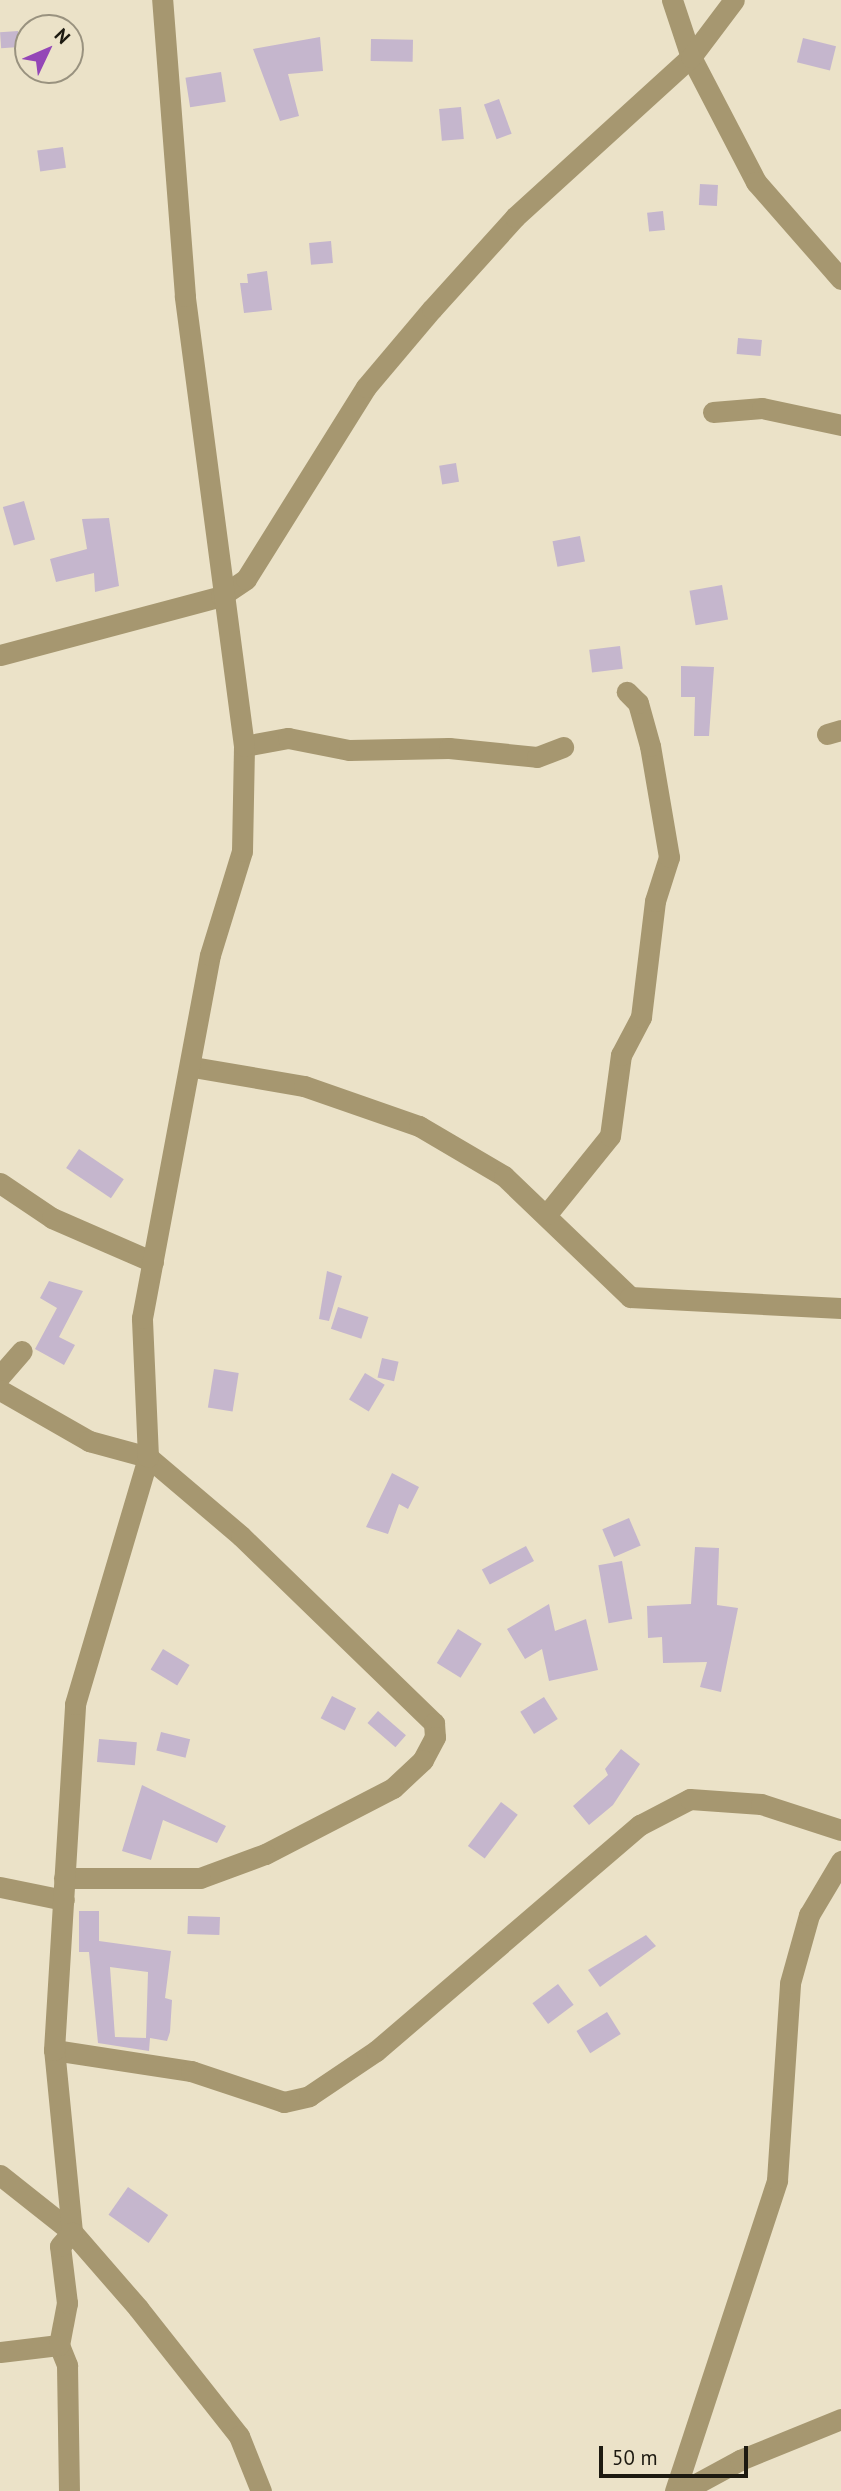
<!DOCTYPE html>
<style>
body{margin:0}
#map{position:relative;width:841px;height:2491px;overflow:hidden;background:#ebe2c8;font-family:"PT Sans",sans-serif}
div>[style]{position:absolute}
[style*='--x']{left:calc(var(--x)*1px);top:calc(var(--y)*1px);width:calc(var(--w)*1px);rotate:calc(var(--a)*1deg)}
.building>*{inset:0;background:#c5b6cd;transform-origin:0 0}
.minor>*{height:21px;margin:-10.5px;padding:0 10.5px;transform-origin:10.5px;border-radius:10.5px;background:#a69770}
span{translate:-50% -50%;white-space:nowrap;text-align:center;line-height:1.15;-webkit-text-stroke:5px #ebe2c8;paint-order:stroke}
.north{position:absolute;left:14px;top:14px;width:70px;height:70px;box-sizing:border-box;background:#ebe2c8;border:2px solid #99927f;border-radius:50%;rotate:46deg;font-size:19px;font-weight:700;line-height:28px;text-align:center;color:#1d1a11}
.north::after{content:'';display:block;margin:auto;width:24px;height:32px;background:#9446b7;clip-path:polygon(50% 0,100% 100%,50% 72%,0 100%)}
.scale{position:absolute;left:599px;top:2446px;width:149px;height:32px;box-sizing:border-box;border:4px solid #1d1a11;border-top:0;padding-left:9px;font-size:21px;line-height:24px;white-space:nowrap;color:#1d1a11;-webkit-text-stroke:5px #ebe2c8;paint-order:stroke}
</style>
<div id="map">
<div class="building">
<div style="left:18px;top:31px;width:16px;height:18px;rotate:86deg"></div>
<div style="clip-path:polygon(320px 37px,323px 71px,288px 74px,299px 116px,280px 121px,253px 49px)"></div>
<div style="left:803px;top:38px;width:34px;height:25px;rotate:14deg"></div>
<div style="left:371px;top:39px;width:42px;height:22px;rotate:1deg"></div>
<div style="left:221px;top:72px;width:30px;height:36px;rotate:81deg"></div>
<div style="left:499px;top:99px;width:37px;height:16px;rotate:70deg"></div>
<div style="left:461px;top:107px;width:32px;height:22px;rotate:85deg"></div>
<div style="left:63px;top:147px;width:21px;height:26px;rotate:82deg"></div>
<div style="left:700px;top:184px;width:18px;height:21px;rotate:3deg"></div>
<div style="left:663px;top:211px;width:19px;height:16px;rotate:84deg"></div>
<div style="left:331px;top:241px;width:22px;height:22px;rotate:85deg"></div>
<div style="clip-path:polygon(267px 271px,272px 310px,244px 313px,240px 283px,248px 283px,247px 274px)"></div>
<div style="left:738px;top:338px;width:24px;height:16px;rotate:5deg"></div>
<div style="left:456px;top:463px;width:19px;height:17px;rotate:81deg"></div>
<div style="left:24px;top:501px;width:40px;height:22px;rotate:74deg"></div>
<div style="clip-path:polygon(109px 518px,119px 586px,95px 592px,94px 573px,56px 582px,50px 559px,87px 549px,82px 519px)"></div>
<div style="left:580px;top:536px;width:26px;height:28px;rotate:79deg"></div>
<div style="left:722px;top:585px;width:35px;height:33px;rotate:80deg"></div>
<div style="left:620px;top:646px;width:23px;height:31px;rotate:83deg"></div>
<div style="clip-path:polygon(681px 666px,714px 667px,709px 736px,694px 736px,695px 697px,681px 697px)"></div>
<div style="left:79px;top:1149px;width:54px;height:23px;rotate:34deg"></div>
<div style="clip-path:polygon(327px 1271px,342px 1276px,329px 1321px,319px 1319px)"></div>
<div style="clip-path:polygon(49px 1281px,83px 1291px,59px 1337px,75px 1345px,64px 1365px,35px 1349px,57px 1308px,40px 1298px)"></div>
<div style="left:338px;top:1307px;width:32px;height:23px;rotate:18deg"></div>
<div style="left:382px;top:1358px;width:17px;height:20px;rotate:13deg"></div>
<div style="left:214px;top:1369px;width:25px;height:39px;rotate:9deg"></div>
<div style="left:365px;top:1373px;width:23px;height:31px;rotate:31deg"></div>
<div style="clip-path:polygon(392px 1473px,419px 1487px,408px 1509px,399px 1504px,388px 1534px,366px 1527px)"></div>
<div style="left:629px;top:1518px;width:30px;height:29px;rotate:67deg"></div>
<div style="left:526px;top:1546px;width:17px;height:50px;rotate:62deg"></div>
<div style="clip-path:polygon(695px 1547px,719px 1548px,717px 1605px,738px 1608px,721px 1692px,700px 1687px,707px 1662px,663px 1663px,662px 1637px,648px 1638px,647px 1606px,691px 1604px)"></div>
<div style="left:622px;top:1561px;width:59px;height:24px;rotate:80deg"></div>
<div style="clip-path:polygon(549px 1604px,555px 1631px,586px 1619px,598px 1670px,549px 1681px,542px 1649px,525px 1659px,507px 1629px)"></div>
<div style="left:458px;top:1629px;width:28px;height:40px;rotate:32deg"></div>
<div style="left:163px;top:1649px;width:31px;height:24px;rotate:31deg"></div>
<div style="left:332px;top:1696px;width:27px;height:25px;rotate:27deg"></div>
<div style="left:544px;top:1697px;width:26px;height:28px;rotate:58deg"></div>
<div style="left:378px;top:1711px;width:37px;height:16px;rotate:41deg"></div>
<div style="left:161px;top:1732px;width:30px;height:19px;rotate:14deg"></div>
<div style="left:99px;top:1739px;width:38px;height:23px;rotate:5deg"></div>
<div style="clip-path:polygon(621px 1749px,640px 1764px,613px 1805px,589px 1825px,573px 1806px,608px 1775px,605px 1769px)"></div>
<div style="clip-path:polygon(142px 1785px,226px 1826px,217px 1843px,163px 1820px,151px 1860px,122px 1851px)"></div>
<div style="left:501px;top:1802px;width:21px;height:55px;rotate:37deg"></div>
<div style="clip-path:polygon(evenodd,79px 1911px,99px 1911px,99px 1941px,171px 1951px,165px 1998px,172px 2000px,170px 2032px,167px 2041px,150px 2038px,149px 2051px,98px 2043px,89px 1952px,79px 1952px,79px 1911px,110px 1967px,148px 1972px,146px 2038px,115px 2037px,110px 1967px)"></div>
<div style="left:188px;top:1916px;width:32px;height:18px;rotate:2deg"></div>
<div style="clip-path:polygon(646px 1935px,656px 1946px,600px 1987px,588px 1970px)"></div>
<div style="left:558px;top:1984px;width:26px;height:32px;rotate:53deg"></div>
<div style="left:607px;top:2012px;width:26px;height:36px;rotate:58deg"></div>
<div style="left:128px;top:2187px;width:49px;height:34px;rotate:35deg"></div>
</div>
<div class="minor">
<div style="--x:672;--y:0;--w:60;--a:71.6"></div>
<div style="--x:691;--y:57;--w:141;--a:62.5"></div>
<div style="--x:756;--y:182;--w:129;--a:48.8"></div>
<div style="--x:713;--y:412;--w:49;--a:-4.7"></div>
<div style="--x:762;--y:408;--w:81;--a:12.1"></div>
<div style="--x:0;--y:655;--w:229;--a:-14.9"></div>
<div style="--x:221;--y:596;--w:30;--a:-34"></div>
<div style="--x:246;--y:579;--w:226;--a:-58"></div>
<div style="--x:366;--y:387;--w:102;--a:-49.8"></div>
<div style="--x:432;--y:309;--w:124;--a:-47.9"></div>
<div style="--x:515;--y:217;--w:238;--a:-42.3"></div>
<div style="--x:691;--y:57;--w:71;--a:-53"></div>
<div style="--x:827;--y:734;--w:15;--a:-16"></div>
<div style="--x:244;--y:746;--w:45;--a:-10.3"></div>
<div style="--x:288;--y:738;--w:62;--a:11.1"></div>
<div style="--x:349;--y:750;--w:100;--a:-1.1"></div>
<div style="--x:449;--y:748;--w:88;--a:5.8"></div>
<div style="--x:537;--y:757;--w:28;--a:-21"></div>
<div style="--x:193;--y:1067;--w:113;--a:9.7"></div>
<div style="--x:304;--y:1086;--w:122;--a:19.2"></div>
<div style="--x:419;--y:1126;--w:99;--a:30.5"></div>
<div style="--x:504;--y:1176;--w:175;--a:43.8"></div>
<div style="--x:630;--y:1297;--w:211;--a:3"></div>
<div style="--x:0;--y:1183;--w:63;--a:33.9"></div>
<div style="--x:52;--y:1218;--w:110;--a:23.5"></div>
<div style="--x:547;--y:1214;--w:100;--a:-51.1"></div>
<div style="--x:610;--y:1136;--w:82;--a:-82.3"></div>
<div style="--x:621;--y:1055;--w:43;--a:-62.2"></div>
<div style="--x:641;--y:1017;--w:117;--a:-83.1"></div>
<div style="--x:655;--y:901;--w:46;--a:-72.3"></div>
<div style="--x:669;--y:857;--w:113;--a:-99.7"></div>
<div style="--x:650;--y:746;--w:45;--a:-105.6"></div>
<div style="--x:638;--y:703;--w:16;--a:-135"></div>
<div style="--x:0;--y:1376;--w:33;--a:-49"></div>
<div style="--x:0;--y:1390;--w:103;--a:29.8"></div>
<div style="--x:89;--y:1441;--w:61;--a:15.2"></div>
<div style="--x:148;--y:1457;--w:122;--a:40.3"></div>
<div style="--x:241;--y:1536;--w:269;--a:44.1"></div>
<div style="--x:434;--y:1723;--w:14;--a:86"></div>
<div style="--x:435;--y:1737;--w:26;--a:118"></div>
<div style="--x:423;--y:1760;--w:41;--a:137"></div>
<div style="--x:393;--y:1788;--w:144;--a:152.7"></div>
<div style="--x:265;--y:1854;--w:69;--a:159.7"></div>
<div style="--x:200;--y:1878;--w:136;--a:180"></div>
<div style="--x:0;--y:1887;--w:65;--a:11.5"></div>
<div style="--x:54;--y:2050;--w:139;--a:8.7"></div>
<div style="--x:191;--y:2071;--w:98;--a:18.4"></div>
<div style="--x:284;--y:2102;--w:26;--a:-13"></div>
<div style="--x:309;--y:2096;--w:81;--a:-33.9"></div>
<div style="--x:376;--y:2051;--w:348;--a:-40.6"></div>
<div style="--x:640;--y:1825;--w:56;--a:-27.5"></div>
<div style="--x:690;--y:1799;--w:71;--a:4"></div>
<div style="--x:761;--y:1804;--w:84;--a:18"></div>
<div style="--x:0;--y:2175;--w:92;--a:38.4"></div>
<div style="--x:72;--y:2232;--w:101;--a:49"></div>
<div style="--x:138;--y:2308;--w:163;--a:51.7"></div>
<div style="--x:239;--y:2436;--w:59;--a:68.2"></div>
<div style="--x:72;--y:2232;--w:183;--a:-95.6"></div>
<div style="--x:54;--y:2050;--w:347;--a:-86.5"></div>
<div style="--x:75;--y:1704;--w:258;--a:-73.5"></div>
<div style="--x:148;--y:1457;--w:139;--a:-92.5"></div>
<div style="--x:142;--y:1318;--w:369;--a:-79.4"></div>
<div style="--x:210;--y:955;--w:109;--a:-72.9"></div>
<div style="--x:242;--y:851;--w:105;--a:-88.9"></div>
<div style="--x:244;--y:746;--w:454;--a:-97.5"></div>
<div style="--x:185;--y:296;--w:297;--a:-94.4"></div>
<div style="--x:59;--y:2345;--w:22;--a:68"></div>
<div style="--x:67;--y:2365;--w:126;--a:89.1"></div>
<div style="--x:0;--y:2352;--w:59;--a:-6.8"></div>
<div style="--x:59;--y:2345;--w:43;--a:-79.2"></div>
<div style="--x:67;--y:2303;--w:57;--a:-97"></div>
<div style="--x:60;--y:2246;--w:18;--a:-49"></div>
<div style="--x:675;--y:2491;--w:327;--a:-71.8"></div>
<div style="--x:777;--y:2180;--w:197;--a:-86.2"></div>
<div style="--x:790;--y:1983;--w:71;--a:-74.4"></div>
<div style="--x:809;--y:1915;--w:63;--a:-59.3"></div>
<div style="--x:683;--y:2491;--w:65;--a:-28.5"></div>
<div style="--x:740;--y:2460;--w:109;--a:-22.1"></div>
</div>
<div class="north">N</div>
<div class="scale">50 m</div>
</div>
